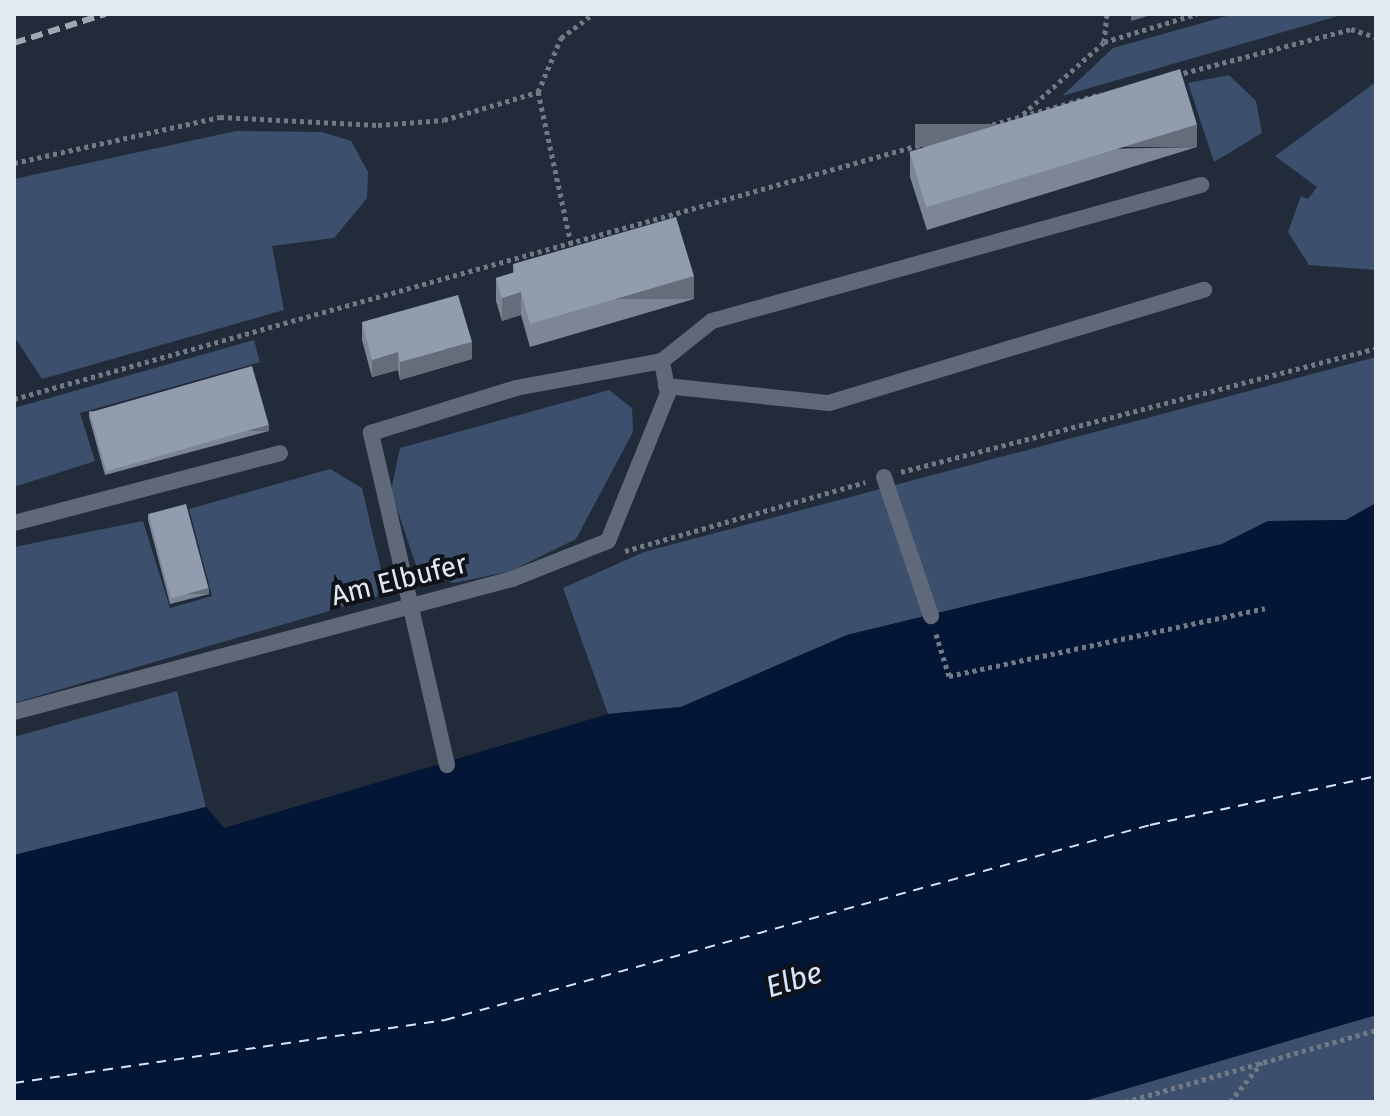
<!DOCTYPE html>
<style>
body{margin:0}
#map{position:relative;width:1390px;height:1116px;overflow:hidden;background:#222b39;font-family:"Fira Sans",sans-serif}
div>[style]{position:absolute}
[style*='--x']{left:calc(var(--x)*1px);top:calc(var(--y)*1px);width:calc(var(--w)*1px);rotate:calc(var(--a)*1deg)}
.green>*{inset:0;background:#3c4f6d}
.water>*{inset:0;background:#041635}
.ferry>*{height:2px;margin-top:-1px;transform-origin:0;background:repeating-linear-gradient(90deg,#d5e5fe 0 10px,transparent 0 18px)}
.path>*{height:5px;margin-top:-2.5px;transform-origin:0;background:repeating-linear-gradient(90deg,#727986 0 4px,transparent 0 8px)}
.service>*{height:16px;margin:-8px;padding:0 8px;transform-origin:8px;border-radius:8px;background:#5f697a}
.rail>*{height:6px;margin-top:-3px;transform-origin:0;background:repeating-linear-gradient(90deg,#a1a8b4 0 12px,transparent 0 18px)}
.wall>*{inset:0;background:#7d8696}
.shaded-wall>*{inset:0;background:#666d7a;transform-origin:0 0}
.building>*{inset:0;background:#919cae;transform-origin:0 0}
span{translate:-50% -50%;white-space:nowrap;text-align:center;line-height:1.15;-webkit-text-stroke:8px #0f1319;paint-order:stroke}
.street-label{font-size:28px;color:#e3e9f3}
.water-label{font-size:30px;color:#d5e5fe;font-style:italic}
.frame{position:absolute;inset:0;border:16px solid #e3e9f3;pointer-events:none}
</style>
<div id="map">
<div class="green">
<div style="clip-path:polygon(1234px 14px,1345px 14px,1062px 96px,1113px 48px)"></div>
<div style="clip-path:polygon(1229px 75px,1256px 101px,1262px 133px,1214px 162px,1188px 83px)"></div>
<div style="clip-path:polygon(1376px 82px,1376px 270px,1309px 265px,1288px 232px,1301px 196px,1308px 199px,1317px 187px,1275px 156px)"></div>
<div style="clip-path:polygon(236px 131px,322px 132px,351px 141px,368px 172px,367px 198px,334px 238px,272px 246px,284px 310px,42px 379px,14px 336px,14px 179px)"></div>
<div style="clip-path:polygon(254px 340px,260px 362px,80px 413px,95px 461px,14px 487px,14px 408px)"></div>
<div style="clip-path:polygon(1376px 357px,1376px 503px,1346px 520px,1268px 521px,1222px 544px,847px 635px,681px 707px,608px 714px,563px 588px,644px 552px)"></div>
<div style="clip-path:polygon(609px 390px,632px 408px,633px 432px,576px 539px,511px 571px,454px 583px,418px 571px,391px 491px,400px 448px)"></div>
<div style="clip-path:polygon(330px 469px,362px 488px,382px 574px,377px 597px,14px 703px,14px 547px,143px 521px,170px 608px,212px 596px,189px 509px)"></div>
<div style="clip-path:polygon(177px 691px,206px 807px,14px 855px,14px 737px)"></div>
<div style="clip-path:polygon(1376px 1015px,1376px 1102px,1081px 1102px,1328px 1029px)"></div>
</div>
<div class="water">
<div style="clip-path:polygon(1376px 503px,1376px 1015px,1081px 1102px,14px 1102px,14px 855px,206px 807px,224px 828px,608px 714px,681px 707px,847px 635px,1222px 544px,1268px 521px,1346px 520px)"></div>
</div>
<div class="ferry">
<div style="--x:14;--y:1083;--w:436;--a:-8.3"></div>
<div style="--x:445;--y:1020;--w:731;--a:-15.46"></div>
<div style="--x:1150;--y:825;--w:231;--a:-12.2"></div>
</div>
<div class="path">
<div style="--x:1104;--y:42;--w:28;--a:-84"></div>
<div style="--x:1176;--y:75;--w:181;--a:-14.7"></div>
<div style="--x:1351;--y:29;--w:26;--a:18"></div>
<div style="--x:1023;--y:114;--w:108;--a:-41.6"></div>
<div style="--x:1104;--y:42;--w:97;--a:-16.8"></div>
<div style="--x:14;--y:163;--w:211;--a:-12.6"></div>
<div style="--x:220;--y:117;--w:158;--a:2.9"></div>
<div style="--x:378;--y:125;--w:66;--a:-4.3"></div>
<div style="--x:444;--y:120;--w:98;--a:-16.6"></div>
<div style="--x:571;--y:244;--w:156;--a:-102.2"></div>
<div style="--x:538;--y:92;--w:59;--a:-66.9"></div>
<div style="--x:561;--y:38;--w:40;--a:-37"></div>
<div style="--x:14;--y:399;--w:1129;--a:-15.67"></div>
<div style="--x:901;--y:472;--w:491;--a:-14.6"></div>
<div style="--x:625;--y:551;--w:250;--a:-16"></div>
<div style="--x:936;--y:634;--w:44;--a:72.8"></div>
<div style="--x:949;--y:676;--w:323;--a:-12.1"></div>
<div style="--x:1125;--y:1102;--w:261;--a:-16"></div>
<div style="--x:1230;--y:1102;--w:51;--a:-51.3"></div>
</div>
<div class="service">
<div style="--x:666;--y:386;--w:164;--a:6"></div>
<div style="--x:829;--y:403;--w:392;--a:-16.8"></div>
<div style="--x:884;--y:477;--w:147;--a:71.3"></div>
<div style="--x:14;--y:523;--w:275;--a:-14.7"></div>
<div style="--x:14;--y:712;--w:515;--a:-14.95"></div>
<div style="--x:512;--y:579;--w:103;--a:-21.6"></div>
<div style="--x:608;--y:541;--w:160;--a:-67.9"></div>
<div style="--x:668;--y:393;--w:33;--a:-101"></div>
<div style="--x:447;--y:765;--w:341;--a:-102.9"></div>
<div style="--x:371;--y:433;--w:152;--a:-17.2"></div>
<div style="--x:516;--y:388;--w:148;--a:-10.5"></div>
<div style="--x:662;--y:361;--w:64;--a:-38.7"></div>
<div style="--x:712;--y:321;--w:508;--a:-15.54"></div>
</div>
<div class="rail">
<div style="--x:14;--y:43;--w:96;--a:-17.7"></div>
</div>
<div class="wall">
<div style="clip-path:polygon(1197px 147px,927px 230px,910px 177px,910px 153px)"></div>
<div style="clip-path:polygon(513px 264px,694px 299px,530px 347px,521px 315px,502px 321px,496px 301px,496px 278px,513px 273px)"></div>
<div style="clip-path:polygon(362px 322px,472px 359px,400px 380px,398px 370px,372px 377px,362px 340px)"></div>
<div style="clip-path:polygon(89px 411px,269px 431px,105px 475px,89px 417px)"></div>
<div style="clip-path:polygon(148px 514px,209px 594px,170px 604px,148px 520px)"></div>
</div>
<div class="shaded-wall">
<div style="clip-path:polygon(1131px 14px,1154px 14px,1131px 21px)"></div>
<div style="left:1197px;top:124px;width:23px;height:282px;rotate:90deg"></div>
<div style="left:694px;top:276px;width:23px;height:171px;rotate:90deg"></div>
<div style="clip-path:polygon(521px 292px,521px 315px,502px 321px,502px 298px)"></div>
<div style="clip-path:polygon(472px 342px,472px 359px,400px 380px,400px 362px)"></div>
<div style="clip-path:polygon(398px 352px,398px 370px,372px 377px,372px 360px)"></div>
<div style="left:269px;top:425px;width:6px;height:170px;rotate:90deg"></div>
<div style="left:209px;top:588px;width:6px;height:40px;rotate:90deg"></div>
</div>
<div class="building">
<div style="left:1180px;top:69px;width:58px;height:283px;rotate:73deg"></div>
<div style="clip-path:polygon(676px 217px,694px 276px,530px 324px,521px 292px,502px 298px,496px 278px,515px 272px,513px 264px)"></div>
<div style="clip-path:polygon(458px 295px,472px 342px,400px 362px,398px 352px,372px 360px,362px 322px)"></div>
<div style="left:252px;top:366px;width:61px;height:169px;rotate:74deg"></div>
<div style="left:186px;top:504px;width:87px;height:39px;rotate:75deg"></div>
</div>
<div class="street-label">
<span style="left:399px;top:580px;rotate:-14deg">Am Elbufer</span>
</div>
<div class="water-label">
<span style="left:794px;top:980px;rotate:-17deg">Elbe</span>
</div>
<div class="frame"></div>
</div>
